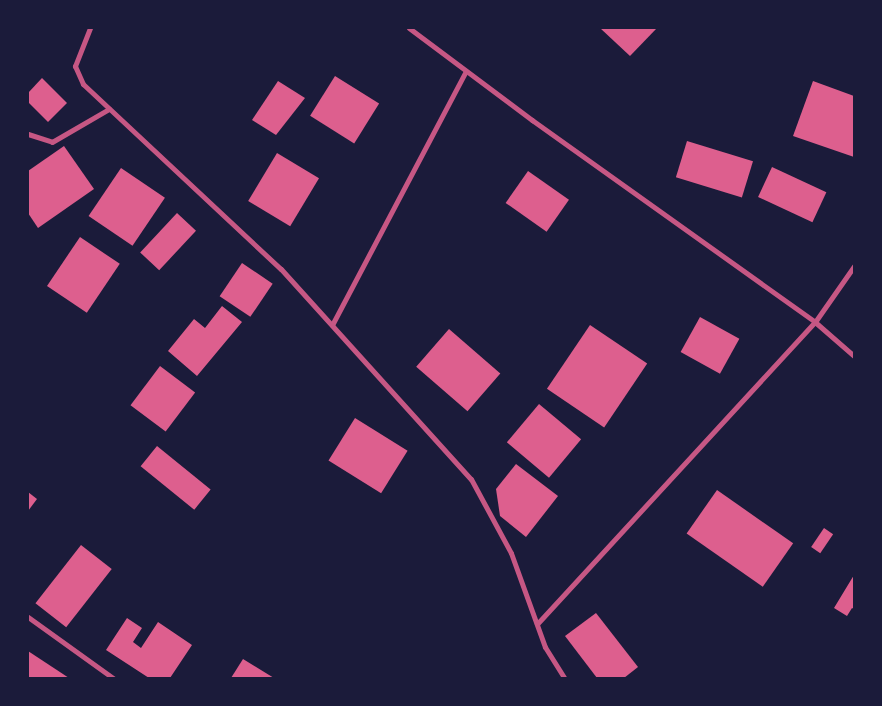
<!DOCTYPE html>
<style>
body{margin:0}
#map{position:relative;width:882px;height:706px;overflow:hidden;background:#1b1b3a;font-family:"Exo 2",sans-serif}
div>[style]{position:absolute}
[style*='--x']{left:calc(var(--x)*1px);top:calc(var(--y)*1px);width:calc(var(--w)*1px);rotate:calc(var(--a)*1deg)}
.building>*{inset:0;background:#dd5f8e;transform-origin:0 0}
.minor>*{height:5px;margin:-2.5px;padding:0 2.5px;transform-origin:2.5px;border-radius:2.5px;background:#c65784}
span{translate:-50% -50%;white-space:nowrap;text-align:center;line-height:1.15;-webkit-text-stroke:5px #1b1b3a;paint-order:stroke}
.frame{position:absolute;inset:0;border:29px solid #1b1b3a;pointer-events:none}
</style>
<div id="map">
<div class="building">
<div style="clip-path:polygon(600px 28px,657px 28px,630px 56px)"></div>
<div style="left:335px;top:76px;width:52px;height:47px;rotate:32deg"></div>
<div style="clip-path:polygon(42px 78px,67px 103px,48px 122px,28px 102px,28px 93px)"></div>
<div style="clip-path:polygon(278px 81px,305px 98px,276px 135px,252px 120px)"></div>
<div style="clip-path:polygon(813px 81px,854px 96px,854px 157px,793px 136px)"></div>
<div style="left:687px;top:141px;width:69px;height:38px;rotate:17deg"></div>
<div style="clip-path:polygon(64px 146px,94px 189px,38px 228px,28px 213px,28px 171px)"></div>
<div style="left:277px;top:153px;width:49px;height:56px;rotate:31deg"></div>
<div style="left:772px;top:167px;width:60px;height:33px;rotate:25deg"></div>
<div style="left:121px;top:168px;width:53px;height:58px;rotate:34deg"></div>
<div style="left:528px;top:171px;width:50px;height:39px;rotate:35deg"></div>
<div style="left:177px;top:213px;width:26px;height:54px;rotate:43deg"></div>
<div style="left:80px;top:237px;width:48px;height:59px;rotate:34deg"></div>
<div style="left:242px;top:263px;width:37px;height:40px;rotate:34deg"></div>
<div style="clip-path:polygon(222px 306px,242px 322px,197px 376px,168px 351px,194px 319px,205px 328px)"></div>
<div style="left:700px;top:317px;width:45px;height:40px;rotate:29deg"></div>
<div style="left:590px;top:325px;width:69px;height:77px;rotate:34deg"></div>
<div style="left:449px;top:329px;width:68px;height:50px;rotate:41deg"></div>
<div style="left:160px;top:366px;width:44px;height:49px;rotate:37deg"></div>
<div style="left:539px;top:404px;width:55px;height:50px;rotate:40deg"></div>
<div style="left:355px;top:418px;width:62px;height:50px;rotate:32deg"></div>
<div style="left:157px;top:446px;width:69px;height:26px;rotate:39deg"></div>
<div style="clip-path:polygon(516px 464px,558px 496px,526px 537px,500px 516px,496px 489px)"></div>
<div style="left:717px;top:490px;width:93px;height:53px;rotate:35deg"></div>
<div style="clip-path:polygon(28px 492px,37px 499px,28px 511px)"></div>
<div style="left:824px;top:528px;width:11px;height:23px;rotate:34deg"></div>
<div style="left:81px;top:545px;width:39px;height:74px;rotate:38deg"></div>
<div style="clip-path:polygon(854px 575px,854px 609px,852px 608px,847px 616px,834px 608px)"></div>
<div style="clip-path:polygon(596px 613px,638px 667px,624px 678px,597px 678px,565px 636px)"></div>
<div style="clip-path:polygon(127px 618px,142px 628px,133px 642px,141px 648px,158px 622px,192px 645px,170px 678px,149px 678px,106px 650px)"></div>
<div style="clip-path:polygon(28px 651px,69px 678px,28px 678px)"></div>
<div style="clip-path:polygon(243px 659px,274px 678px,231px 678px)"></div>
</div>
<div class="minor">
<div style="--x:90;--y:28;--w:41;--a:111.5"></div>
<div style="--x:75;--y:66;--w:20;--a:66"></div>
<div style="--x:83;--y:84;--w:271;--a:43.1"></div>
<div style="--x:281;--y:269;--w:283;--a:47.9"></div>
<div style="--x:471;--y:479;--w:84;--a:61.6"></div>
<div style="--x:511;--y:553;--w:100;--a:70.1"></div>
<div style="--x:545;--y:647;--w:36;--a:58"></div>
<div style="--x:409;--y:28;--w:154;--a:36.8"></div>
<div style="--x:532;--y:120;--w:348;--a:35.5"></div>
<div style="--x:815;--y:322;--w:68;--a:-55.1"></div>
<div style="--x:28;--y:134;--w:25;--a:18"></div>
<div style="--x:52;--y:142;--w:66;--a:-30.1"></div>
<div style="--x:332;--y:325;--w:287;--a:-62.2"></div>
<div style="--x:28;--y:617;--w:105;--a:35.7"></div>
<div style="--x:537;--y:624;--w:410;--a:-47.4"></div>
<div style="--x:815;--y:322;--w:52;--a:41.1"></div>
</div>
<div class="frame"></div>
</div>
